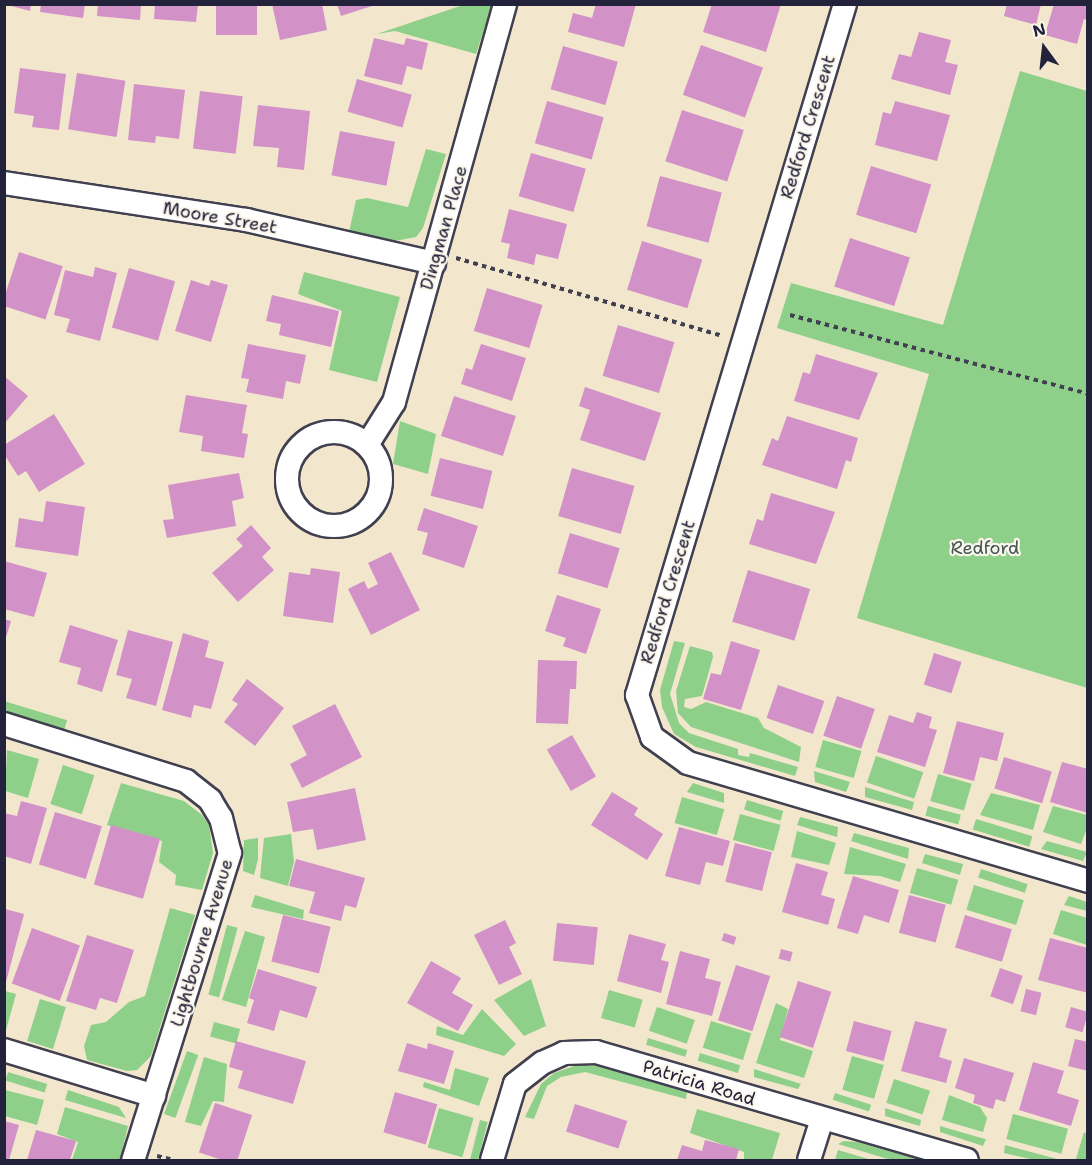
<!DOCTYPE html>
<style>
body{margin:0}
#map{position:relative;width:1092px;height:1165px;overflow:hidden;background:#f2e7cd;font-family:"Shantell Sans",sans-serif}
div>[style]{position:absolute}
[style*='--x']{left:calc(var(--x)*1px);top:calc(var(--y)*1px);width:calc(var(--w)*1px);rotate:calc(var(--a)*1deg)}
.green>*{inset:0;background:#8ed089;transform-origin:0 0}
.building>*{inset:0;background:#d291c7;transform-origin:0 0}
.path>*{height:4px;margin-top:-2px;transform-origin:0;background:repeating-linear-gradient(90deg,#414051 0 4.5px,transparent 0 9px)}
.roads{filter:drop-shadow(2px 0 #414051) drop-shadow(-2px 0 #414051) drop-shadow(0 2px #414051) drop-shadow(0 -2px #414051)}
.minor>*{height:22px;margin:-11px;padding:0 11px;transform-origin:11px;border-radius:11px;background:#fff}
.minor>.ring{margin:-11px;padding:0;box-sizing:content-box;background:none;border:22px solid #fff;border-radius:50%}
span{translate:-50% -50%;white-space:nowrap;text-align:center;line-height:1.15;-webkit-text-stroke:4.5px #fbf7ec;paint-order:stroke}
.street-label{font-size:18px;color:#22223b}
.park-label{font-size:18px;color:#425652}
.frame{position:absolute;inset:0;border:6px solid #22223b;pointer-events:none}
.north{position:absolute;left:1014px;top:18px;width:60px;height:60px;-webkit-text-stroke:4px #fbf7ec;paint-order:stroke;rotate:345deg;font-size:16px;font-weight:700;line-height:24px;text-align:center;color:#22223b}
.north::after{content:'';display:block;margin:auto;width:21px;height:27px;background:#22223b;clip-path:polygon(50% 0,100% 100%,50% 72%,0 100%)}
</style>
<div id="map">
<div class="green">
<div style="clip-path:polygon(463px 5px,492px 5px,476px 54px,395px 31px,377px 34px)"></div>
<div style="clip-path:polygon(1020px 71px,1087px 91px,1087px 688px,857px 618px,929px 374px,777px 328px,791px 283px,943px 325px)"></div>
<div style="clip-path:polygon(426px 149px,446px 154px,423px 228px,416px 237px,395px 241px,349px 232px,356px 200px,367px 198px,408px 207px)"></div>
<div style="clip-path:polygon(304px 272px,400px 297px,377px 382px,329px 370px,342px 311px,298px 294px)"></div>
<div style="clip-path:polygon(400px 421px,436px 434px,428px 474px,393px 464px)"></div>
<div style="clip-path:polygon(674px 641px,685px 643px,670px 694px,679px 723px,689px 733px,738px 749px,738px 755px,749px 757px,750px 753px,798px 767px,795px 776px,696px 747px,674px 734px,662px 707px,660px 690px)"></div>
<div style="clip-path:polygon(690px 646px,712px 652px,713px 657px,702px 696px,685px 699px,684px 707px,691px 709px,706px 702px,758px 718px,764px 728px,801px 747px,799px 762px,691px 727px,678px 713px,676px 691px)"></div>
<div style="left:4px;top:701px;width:66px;height:12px;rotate:17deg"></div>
<div style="left:823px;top:740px;width:40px;height:28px;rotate:16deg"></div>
<div style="clip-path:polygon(7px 750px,39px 759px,28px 798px,5px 791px)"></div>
<div style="left:876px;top:756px;width:50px;height:28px;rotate:19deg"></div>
<div style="left:63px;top:765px;width:33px;height:41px;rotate:18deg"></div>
<div style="clip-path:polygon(814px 772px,814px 771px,850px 782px,846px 792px,815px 782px)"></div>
<div style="left:938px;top:774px;width:35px;height:28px;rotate:16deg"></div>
<div style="clip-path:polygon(121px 783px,184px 801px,202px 815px,209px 825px,213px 853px,202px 890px,175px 885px,176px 875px,159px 862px,162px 841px,107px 825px)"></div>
<div style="clip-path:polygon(693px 783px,724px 793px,724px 803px,687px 792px)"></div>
<div style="clip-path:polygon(865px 787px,914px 802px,912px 810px,865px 797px)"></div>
<div style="clip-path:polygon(991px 793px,1040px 805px,1033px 830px,980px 815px)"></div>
<div style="left:682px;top:797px;width:44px;height:27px;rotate:16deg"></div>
<div style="left:747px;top:800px;width:38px;height:10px;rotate:17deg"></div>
<div style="left:928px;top:806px;width:34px;height:10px;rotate:15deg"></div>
<div style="clip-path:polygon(1053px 806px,1087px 815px,1087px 828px,1081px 844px,1043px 832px)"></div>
<div style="left:740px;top:814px;width:42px;height:27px;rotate:15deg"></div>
<div style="clip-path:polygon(800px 817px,838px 827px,837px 837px,797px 825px)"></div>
<div style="left:976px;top:819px;width:59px;height:11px;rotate:17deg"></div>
<div style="clip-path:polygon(797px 831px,836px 843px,829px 865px,791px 857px)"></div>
<div style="clip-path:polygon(854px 833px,909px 848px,908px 859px,851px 841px)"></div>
<div style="clip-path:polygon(291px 834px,294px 862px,288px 886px,260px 878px,264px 838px)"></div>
<div style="clip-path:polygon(258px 838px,258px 859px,254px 875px,243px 871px,244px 840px)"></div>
<div style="clip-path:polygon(1047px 841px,1087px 852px,1083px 861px,1041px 849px)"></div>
<div style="clip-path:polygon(850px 847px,906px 864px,900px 882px,880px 876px,844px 874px)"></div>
<div style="clip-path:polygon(925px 854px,963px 864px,960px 875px,922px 863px)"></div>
<div style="left:917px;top:868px;width:43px;height:26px;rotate:16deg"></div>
<div style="left:981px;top:869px;width:49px;height:9px;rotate:18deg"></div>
<div style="left:974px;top:885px;width:52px;height:26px;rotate:17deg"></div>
<div style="clip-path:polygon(255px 895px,304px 910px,303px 919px,251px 907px)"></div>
<div style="clip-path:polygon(1069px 896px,1087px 902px,1087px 911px,1064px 905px)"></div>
<div style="clip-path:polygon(170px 908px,195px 915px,151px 1056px,137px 1070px,127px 1071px,87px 1060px,84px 1046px,91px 1025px,106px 1022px,129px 1002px,145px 996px)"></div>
<div style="clip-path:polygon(1061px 910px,1087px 918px,1087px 945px,1053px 934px)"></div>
<div style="left:227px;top:925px;width:11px;height:72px;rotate:15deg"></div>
<div style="clip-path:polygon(245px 931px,265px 937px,246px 1007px,222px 1000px)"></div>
<div style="clip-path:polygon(531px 979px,546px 1026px,524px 1036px,494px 1000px)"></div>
<div style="left:609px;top:990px;width:35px;height:29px;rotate:16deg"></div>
<div style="clip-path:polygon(5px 991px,16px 994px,5px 1034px,4px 991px)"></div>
<div style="left:40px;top:999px;width:27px;height:44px;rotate:17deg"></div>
<div style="clip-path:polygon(776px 1003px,788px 1009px,780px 1040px,813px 1051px,804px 1078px,756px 1063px)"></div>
<div style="left:657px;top:1007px;width:40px;height:25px;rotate:19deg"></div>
<div style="clip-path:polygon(482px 1009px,516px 1044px,504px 1056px,436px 1035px,437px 1026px,463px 1035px)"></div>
<div style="left:711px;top:1021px;width:42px;height:28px;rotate:17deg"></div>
<div style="left:214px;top:1022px;width:27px;height:15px;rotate:15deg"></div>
<div style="left:648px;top:1038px;width:41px;height:7px;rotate:17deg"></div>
<div style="left:187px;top:1051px;width:12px;height:67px;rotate:20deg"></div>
<div style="left:700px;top:1053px;width:42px;height:8px;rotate:17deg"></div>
<div style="left:852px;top:1056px;width:33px;height:35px;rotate:16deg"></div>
<div style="clip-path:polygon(204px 1057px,227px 1064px,224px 1102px,213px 1101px,201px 1126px,185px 1122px)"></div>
<div style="clip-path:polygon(593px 1065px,687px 1092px,686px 1099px,585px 1072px,561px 1077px,547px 1086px,534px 1119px,525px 1117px,541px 1084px,554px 1073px,574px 1066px)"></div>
<div style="clip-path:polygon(455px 1068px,489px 1078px,479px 1106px,423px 1087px,424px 1082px,450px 1090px)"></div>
<div style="clip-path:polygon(754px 1069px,801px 1084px,798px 1089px,754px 1077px)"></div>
<div style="left:8px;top:1072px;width:41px;height:9px;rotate:17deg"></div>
<div style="left:894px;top:1079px;width:38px;height:25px;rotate:18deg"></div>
<div style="clip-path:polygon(5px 1090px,44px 1100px,37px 1125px,5px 1116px)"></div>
<div style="clip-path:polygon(68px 1090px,119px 1107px,126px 1118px,65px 1100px)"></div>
<div style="left:835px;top:1093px;width:38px;height:7px;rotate:18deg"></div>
<div style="clip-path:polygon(949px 1095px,980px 1107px,987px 1118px,983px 1132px,942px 1120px)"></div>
<div style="clip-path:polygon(65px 1107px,128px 1126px,120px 1160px,72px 1160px,78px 1142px,57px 1134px)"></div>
<div style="left:439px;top:1108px;width:36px;height:41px;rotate:16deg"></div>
<div style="clip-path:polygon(885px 1108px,921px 1120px,920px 1126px,885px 1116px)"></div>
<div style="clip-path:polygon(697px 1109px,780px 1133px,772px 1160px,744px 1160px,744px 1152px,690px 1133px)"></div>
<div style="left:1013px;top:1114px;width:57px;height:26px;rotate:15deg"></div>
<div style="left:480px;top:1120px;width:8px;height:41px;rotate:14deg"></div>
<div style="clip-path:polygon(940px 1126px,985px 1139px,986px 1139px,983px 1146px,940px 1132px)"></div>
<div style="clip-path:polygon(1084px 1132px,1087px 1134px,1087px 1160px,1076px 1159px)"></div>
<div style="clip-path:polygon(844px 1141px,857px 1142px,920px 1160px,891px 1160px,838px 1144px)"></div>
<div style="clip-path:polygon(1005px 1145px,1061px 1160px,1035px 1160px,1004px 1153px)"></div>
<div style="clip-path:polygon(838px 1150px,872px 1160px,835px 1160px)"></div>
</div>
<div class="building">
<div style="clip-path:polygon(4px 4px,31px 4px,30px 11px)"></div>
<div style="clip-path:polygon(41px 4px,85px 4px,83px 18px,40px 12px)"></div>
<div style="clip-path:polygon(98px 4px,141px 4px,140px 20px,97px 16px)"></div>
<div style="clip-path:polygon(155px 4px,198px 4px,196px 22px,154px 19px)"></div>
<div style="left:216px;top:4px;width:41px;height:31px"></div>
<div style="clip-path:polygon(272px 4px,322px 4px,327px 30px,280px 40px)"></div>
<div style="clip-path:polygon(337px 4px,375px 4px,375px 5px,341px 16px)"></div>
<div style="clip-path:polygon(596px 4px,636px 4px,624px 47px,568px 32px,573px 13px,592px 18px)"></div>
<div style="clip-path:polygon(712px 4px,781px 4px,766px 52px,703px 32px)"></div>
<div style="clip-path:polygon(1007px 4px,1041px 4px,1036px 25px,1004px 16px)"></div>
<div style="clip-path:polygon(1054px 4px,1088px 4px,1088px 20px,1084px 19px,1077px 44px,1045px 35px)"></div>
<div style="clip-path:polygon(919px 32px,951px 40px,945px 62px,958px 65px,950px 95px,891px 79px,899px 54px,911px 57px)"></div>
<div style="clip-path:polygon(374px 38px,404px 45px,406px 38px,428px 43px,422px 70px,407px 66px,402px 85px,364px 76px)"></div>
<div style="left:701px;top:45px;width:66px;height:53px;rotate:20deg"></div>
<div style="left:563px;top:46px;width:57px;height:45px;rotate:16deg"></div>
<div style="clip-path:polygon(20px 68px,66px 74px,59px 130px,32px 127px,34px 116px,14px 113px)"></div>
<div style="left:77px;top:73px;width:49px;height:57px;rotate:9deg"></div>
<div style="left:357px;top:79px;width:57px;height:34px;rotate:16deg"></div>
<div style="clip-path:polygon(134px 84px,185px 90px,179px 139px,156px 136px,155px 143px,128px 140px)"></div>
<div style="left:200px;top:91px;width:43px;height:58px;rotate:7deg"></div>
<div style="left:547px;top:101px;width:59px;height:44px;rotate:16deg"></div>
<div style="clip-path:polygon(895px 101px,950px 115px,937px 161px,875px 145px,883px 112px,891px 114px)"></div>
<div style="clip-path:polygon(258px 105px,310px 111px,304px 170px,277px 167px,279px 148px,253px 146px)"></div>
<div style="left:682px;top:110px;width:65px;height:54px;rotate:18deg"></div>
<div style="left:340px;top:131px;width:56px;height:45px;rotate:11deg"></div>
<div style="left:531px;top:153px;width:57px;height:45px;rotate:16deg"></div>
<div style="left:871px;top:166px;width:63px;height:51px;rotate:17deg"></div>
<div style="left:660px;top:176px;width:64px;height:52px;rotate:15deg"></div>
<div style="clip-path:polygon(509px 209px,567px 224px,558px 259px,536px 254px,534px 265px,507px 258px,510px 244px,501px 242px)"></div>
<div style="left:850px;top:238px;width:63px;height:51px;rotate:18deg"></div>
<div style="left:642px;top:241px;width:63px;height:51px;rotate:17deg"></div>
<div style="left:19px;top:252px;width:46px;height:56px;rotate:18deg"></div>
<div style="clip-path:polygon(95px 267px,117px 273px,100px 341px,66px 332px,70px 319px,54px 315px,65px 270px,93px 277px)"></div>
<div style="left:129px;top:268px;width:48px;height:62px;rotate:16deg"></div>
<div style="clip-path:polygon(191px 280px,209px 286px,211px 280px,228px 285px,211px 342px,175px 331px)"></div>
<div style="left:487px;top:288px;width:58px;height:45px;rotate:17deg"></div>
<div style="clip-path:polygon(272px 295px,339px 311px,331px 347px,279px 335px,281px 324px,266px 321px)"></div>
<div style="left:618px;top:325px;width:59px;height:53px;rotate:17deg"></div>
<div style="clip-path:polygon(248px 344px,306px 355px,300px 384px,286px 381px,283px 399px,246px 392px,249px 379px,241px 378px)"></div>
<div style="clip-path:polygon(481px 344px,526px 358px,512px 401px,461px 384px,466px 368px,472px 370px)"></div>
<div style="clip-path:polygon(816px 354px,878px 373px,859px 420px,794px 401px,803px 372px,810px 374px)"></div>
<div style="clip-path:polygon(4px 376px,28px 396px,4px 424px)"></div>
<div style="clip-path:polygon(585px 387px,661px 413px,645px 461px,580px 440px,590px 410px,579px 406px)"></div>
<div style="clip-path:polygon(186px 395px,247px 405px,242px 433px,248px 434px,244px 458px,201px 451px,203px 436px,179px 432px)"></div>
<div style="left:454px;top:396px;width:65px;height:42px;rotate:18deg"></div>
<div style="clip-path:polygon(54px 414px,85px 464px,39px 492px,26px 471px,18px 476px,4px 454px,4px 445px)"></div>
<div style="clip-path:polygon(787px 416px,858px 438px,851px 462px,846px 460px,837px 489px,762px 465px,772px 438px,778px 441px)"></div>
<div style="left:440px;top:458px;width:54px;height:39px;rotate:14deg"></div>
<div style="left:572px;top:468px;width:65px;height:50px;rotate:16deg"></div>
<div style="clip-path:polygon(239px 473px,244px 498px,232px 501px,236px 526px,167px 538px,163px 520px,174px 519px,168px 485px)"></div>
<div style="clip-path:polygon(771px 493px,835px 512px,816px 564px,749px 544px,757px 519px,763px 521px)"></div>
<div style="clip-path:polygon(46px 501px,85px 507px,78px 556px,15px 547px,19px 518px,43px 522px)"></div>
<div style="clip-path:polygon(424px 508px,478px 526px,464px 568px,422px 554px,428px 533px,417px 530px)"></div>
<div style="clip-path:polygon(251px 525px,271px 548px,262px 557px,274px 570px,238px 602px,212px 573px,243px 546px,236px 539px)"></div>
<div style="left:570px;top:533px;width:52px;height:42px;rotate:17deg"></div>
<div style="clip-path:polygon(391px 552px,420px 610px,371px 635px,348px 589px,364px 581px,368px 589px,378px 584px,368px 563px)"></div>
<div style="clip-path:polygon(4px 561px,47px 573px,34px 617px,4px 609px)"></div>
<div style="clip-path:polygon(311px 568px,340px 572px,333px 623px,283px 616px,289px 572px,310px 575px)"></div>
<div style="left:748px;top:570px;width:65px;height:54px;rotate:17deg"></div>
<div style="clip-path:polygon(557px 595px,601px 609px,586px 654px,563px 646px,566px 638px,545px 631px)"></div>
<div style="clip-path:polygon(4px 619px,11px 621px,5px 641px,4px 641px)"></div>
<div style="clip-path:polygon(70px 625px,118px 640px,102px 692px,77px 684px,81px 668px,59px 662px)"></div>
<div style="clip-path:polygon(128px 630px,173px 642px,156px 706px,126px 698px,132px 679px,116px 675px)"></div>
<div style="clip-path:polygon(183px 633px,209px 641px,205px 657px,224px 662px,211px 709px,194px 705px,191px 718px,162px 710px)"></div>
<div style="clip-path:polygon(731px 641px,760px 650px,741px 710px,703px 699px,711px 673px,721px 675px)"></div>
<div style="left:934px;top:653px;width:29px;height:33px;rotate:18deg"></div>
<div style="clip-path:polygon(538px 660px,577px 661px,576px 689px,570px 689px,568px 724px,536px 723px)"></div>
<div style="clip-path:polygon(247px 679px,284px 708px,255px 746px,224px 722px,238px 704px,232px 700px)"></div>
<div style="left:778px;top:685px;width:49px;height:35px;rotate:19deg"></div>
<div style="left:837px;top:696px;width:40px;height:42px;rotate:19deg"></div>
<div style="clip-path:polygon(335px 704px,362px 757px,302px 788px,290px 764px,307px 755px,292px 726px)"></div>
<div style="clip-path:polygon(917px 712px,932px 717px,929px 728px,937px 730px,925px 767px,877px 752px,889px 715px,913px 723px)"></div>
<div style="clip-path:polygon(957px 721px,1004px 733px,997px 761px,980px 757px,974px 781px,943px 773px)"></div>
<div style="left:572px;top:735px;width:48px;height:29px;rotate:60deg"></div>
<div style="left:1004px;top:757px;width:50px;height:33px;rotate:17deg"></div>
<div style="clip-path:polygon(1062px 762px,1088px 769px,1088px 813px,1050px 802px)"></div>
<div style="clip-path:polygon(355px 788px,366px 840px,317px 850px,313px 829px,293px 832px,287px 802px)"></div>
<div style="clip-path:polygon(612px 792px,638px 808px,634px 815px,663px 834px,647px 860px,591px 825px)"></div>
<div style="clip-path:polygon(21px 801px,47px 808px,31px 864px,4px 856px,4px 813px,17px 816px)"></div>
<div style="left:55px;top:812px;width:49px;height:55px;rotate:17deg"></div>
<div style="left:111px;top:825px;width:51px;height:62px;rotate:16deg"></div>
<div style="clip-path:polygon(679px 827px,730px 841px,723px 866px,706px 862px,700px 885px,665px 876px)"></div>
<div style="left:735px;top:843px;width:38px;height:40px;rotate:14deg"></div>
<div style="clip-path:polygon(296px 859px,365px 878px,356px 908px,345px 905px,341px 921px,309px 913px,315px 892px,289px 886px)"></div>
<div style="clip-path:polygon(796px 863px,828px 872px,821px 895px,835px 899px,828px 925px,782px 912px)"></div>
<div style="clip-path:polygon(853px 876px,899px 890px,889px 923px,864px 915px,858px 934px,837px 928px)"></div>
<div style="left:909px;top:895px;width:38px;height:39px;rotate:15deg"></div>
<div style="clip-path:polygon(5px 909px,24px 914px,5px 986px,4px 986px)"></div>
<div style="left:283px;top:915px;width:49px;height:48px;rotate:14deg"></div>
<div style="left:965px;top:915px;width:49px;height:34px;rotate:17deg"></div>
<div style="clip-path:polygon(505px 920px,516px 943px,509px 947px,522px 974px,499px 985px,474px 935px)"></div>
<div style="left:557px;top:923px;width:41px;height:38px;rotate:6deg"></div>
<div style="left:32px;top:928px;width:51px;height:59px;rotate:20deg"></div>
<div style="left:724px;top:933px;width:13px;height:8px;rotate:18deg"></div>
<div style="clip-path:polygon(629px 934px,666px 944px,661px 960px,669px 962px,661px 993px,617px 981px)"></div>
<div style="clip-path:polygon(87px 935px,134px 950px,117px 1003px,100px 998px,96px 1010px,66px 1001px)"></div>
<div style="clip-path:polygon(1050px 938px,1088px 948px,1088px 993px,1038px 980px)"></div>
<div style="left:781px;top:949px;width:12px;height:10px;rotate:14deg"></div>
<div style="clip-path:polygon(680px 951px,710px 959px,705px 978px,721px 982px,712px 1016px,666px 1004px)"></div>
<div style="clip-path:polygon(431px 961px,461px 978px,452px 993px,473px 1005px,458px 1031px,407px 1003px)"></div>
<div style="left:736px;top:965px;width:36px;height:58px;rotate:18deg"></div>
<div style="left:1000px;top:968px;width:24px;height:30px;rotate:19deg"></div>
<div style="clip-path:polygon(258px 969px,317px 987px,307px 1018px,280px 1010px,274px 1031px,247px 1023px,254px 1000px,249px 998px)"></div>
<div style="left:798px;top:981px;width:35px;height:59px;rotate:18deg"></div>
<div style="left:1026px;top:989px;width:16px;height:23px;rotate:14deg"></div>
<div style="left:1071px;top:1007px;width:18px;height:21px;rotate:16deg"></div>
<div style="left:854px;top:1021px;width:39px;height:31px;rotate:15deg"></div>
<div style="clip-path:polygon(915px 1021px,947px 1029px,939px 1057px,952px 1061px,946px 1083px,901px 1071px)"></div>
<div style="clip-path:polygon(1075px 1039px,1088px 1042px,1088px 1071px,1068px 1066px)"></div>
<div style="clip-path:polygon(236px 1041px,306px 1061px,293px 1104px,238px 1088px,243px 1071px,229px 1067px)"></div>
<div style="clip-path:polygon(407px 1043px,427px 1049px,428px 1043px,454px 1051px,444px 1084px,398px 1071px)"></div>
<div style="clip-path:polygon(964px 1058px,1014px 1073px,1005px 1102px,996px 1099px,993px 1109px,973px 1103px,975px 1095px,955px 1088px)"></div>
<div style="clip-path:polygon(1033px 1062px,1064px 1071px,1057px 1093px,1079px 1100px,1071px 1126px,1019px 1110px)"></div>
<div style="left:395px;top:1092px;width:44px;height:42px;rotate:16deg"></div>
<div style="left:215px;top:1103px;width:39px;height:52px;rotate:18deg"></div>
<div style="left:575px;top:1104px;width:55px;height:29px;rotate:18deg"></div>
<div style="clip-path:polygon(4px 1121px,19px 1125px,9px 1160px,4px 1160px)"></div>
<div style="clip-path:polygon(36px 1130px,76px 1141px,70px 1160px,27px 1160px)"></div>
<div style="clip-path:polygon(705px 1140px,739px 1149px,736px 1160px,677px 1160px,682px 1145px,702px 1151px)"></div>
</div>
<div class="path">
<div style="--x:456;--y:258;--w:277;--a:16.3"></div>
<div style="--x:790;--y:315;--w:308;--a:14.8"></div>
<div style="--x:157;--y:1156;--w:17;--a:13"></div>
</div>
<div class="roads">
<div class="minor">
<div style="--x:845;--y:4;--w:722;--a:106.75"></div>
<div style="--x:637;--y:695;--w:45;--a:70.3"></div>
<div style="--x:652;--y:737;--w:44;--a:35.8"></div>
<div style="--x:688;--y:763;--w:417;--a:16.4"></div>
<div style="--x:4;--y:183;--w:245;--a:8.7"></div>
<div style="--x:246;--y:220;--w:193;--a:12.9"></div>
<div class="ring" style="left:287px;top:432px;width:72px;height:72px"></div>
<div style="--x:367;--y:445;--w:51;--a:-57.9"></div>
<div style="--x:394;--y:402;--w:413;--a:-74.4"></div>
<div style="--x:4;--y:724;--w:191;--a:17.4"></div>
<div style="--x:186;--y:781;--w:31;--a:38"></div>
<div style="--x:210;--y:800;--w:21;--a:59"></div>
<div style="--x:221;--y:818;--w:36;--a:76"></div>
<div style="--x:230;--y:853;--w:322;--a:107.5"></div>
<div style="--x:4;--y:1050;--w:157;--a:17"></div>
<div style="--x:492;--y:1160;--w:79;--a:-73.2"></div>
<div style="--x:515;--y:1084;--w:34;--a:-38"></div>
<div style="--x:542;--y:1063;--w:24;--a:-24"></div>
<div style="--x:564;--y:1053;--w:32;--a:-2"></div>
<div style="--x:596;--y:1052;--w:386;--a:16.2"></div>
<div style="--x:809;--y:1160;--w:43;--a:-72.4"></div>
</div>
</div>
<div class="street-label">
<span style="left:808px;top:127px;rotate:-73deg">Redford Crescent</span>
<span style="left:220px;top:218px;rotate:10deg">Moore Street</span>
<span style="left:444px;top:228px;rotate:-74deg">Dingman Place</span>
<span style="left:668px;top:592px;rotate:-73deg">Redford Crescent</span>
<span style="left:202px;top:943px;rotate:-73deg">Lightbourne Avenue</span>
<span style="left:699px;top:1083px;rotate:17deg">Patricia Road</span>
</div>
<div class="park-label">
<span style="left:985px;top:548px">Redford</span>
</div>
<div class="frame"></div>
<div class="north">N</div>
</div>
